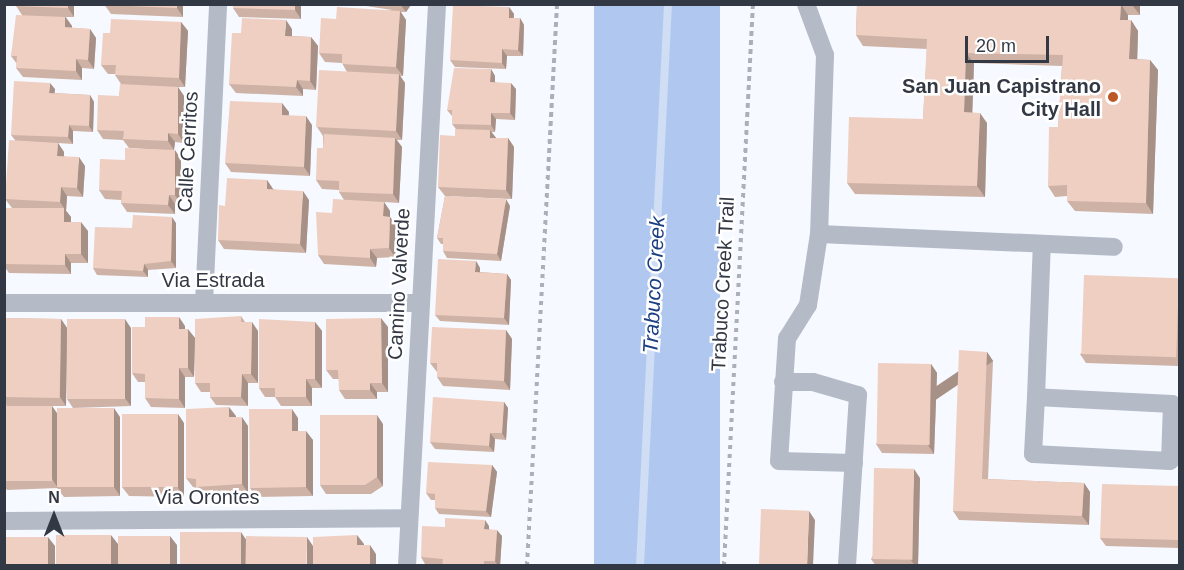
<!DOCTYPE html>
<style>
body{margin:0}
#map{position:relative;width:1184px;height:570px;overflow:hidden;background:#f6f9ff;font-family:Helvetica,sans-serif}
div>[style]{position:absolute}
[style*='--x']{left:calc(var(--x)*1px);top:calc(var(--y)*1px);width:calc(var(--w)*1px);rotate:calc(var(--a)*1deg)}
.green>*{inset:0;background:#b0c7ef;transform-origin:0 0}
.stream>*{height:8px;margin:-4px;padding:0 4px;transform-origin:4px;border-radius:4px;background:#cfddf5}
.path>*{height:4px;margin-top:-2px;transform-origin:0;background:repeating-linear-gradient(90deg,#abafb7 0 4.5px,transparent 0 9px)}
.minor>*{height:18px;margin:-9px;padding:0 9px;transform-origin:9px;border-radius:9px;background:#b4bac6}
.wall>*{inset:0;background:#ceb2a6}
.shaded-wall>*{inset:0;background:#a79187;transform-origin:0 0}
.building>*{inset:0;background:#efcfc1;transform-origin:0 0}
.dots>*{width:16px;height:16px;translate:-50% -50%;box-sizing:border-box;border:3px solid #fff;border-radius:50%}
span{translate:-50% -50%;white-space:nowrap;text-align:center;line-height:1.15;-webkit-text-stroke:5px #fff;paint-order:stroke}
.poi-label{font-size:20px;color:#333944;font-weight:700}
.right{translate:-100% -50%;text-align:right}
.street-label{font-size:20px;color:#333944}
.water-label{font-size:21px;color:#1b3f83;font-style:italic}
.frame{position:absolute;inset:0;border:6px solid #333944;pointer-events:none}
.north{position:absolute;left:24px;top:486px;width:60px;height:60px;-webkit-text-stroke:4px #fff;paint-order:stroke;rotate:0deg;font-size:16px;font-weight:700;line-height:24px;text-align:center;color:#333944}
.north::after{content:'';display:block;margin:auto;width:21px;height:27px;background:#333944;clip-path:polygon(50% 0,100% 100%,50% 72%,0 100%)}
.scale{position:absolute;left:965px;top:36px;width:84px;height:27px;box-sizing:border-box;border:3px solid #333944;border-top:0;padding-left:8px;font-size:18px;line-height:21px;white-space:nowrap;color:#333944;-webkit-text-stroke:4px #fff;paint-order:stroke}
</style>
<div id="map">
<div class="green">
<div style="left:594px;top:5px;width:126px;height:561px"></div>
</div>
<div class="stream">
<div style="--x:640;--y:566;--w:563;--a:-87.15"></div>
</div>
<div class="path">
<div style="--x:527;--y:566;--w:563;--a:-86.94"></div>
<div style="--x:724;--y:566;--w:563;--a:-87.05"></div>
</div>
<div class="minor">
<div style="--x:806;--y:4;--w:54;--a:69.6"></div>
<div style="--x:825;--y:55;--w:179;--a:91.9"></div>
<div style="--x:819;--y:234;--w:72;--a:98.8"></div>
<div style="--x:808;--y:305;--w:39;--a:122"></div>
<div style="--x:787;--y:338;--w:123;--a:93.7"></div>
<div style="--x:779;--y:461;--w:75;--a:1.5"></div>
<div style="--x:819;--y:234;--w:295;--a:2.5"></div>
<div style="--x:4;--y:303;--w:417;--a:0"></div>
<div style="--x:204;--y:303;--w:299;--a:-87.3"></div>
<div style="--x:783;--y:382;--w:30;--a:0"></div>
<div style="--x:813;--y:382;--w:47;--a:16.1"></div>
<div style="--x:858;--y:395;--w:171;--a:93.7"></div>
<div style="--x:1036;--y:397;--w:57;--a:93"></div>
<div style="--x:1033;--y:454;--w:137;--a:2.9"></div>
<div style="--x:1170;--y:461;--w:57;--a:-88"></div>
<div style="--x:1172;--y:404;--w:136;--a:-177.1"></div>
<div style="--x:1036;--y:397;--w:153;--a:-87.8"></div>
<div style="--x:4;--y:521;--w:405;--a:-0.4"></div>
<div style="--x:407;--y:566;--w:563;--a:-86.94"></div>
</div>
<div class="wall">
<div style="clip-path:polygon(16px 4px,100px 4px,100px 6px,74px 5px,74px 17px,66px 17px,72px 26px,72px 28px,90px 29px,96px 38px,94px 69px,82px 68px,82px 80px,23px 77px,16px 68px,17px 64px,11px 56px,22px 15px,16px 6px)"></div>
<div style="clip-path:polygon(104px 4px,183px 4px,183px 17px,111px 14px)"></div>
<div style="clip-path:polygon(233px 4px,319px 4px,301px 6px,301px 19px,239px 17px,233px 8px)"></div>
<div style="clip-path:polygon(353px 4px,411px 4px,406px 12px,401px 12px,406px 20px,403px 76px,400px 76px,405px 83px,402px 140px,397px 140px,402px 147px,399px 203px,384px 202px,390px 211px,390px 217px,397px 226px,395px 257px,377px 258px,376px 267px,324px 264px,318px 255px,332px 213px,344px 200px,339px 192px,339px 190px,322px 189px,316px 180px,323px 148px,323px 136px,317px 127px,347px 72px,342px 63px,325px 62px,319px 53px,336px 19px,392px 10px)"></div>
<div style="clip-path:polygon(857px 4px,1140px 4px,1140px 15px,1128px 15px,1128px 20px,1131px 20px,1138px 31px,1137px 59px,1150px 60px,1158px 70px,1153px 214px,1075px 211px,1067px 201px,1067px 196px,1055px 197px,1048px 186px,1058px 127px,1062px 66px,974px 63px,972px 112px,987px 123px,985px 197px,855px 194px,847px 183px,923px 119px,927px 49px,863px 46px,856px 35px)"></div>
<div style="clip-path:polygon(509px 7px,514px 14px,514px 18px,520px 18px,524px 25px,523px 56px,507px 56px,506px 69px,455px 67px,450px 60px)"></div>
<div style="clip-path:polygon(181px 22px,188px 31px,185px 87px,178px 87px,184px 96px,184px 143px,175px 142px,174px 150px,181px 159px,181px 204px,175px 204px,175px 214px,127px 212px,121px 203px,121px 200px,105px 199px,99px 190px,125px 160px,161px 150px,129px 148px,123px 140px,103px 139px,97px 130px,119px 96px,121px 84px,115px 75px,115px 74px,108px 74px,101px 65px,110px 33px)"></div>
<div style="clip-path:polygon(292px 29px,292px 36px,311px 37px,318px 46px,316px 90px,303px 89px,303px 96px,236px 93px,229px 84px,241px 33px)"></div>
<div style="clip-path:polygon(491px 69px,495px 76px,495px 82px,516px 89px,515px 120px,496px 119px,495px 132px,491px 132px,496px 138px,508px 138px,514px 147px,512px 199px,446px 196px,510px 206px,501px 261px,447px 258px,443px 251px,443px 244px,441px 244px,437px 238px,445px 196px,438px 187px,455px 136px,456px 129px,452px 124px,452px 116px,447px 110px)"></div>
<div style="clip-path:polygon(55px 89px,54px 93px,90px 95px,94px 102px,93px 132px,73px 131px,73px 144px,58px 143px,64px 152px,64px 156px,85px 166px,83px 197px,67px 196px,66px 211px,71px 217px,71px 222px,88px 231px,88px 263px,71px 263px,71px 274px,9px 273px,4px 266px,4px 234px,12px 208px,5px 199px,15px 140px,11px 135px)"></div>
<div style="clip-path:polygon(289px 112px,288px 115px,312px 125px,310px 176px,231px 172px,225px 163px)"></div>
<div style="clip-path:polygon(267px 180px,273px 189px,309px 200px,306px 253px,224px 249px,218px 240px,225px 206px)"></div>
<div style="clip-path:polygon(176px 223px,176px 268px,148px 270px,148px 277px,97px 275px,93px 268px,132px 228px)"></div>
<div style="clip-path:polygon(476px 261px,480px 268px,480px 272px,507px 274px,511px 280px,509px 325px,440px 321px,435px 315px)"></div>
<div style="clip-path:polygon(1179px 279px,1179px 366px,1086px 363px,1080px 354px)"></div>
<div style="clip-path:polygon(241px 316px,245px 322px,258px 331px,258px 383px,248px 383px,248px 406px,216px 405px,210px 397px,210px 392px,201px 392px,195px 383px)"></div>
<div style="clip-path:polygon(4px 318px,61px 319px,67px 328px,131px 328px,131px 406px,73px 408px,67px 399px,67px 349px,66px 406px,52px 406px,57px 413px,120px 417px,120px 496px,64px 497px,57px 488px,7px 490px,4px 486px,4px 406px,7px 405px,4px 402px)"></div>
<div style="clip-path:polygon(315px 322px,322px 331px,322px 388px,312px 388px,312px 406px,281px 406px,275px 397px,265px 397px,259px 388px)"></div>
<div style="clip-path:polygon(185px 326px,185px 329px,195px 338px,194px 377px,185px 377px,185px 408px,151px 407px,145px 398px,145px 382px,138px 382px,132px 373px)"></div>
<div style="clip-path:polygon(388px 327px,388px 392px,377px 392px,377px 399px,345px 399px,339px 390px,339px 379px,333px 379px,326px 370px)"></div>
<div style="clip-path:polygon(506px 330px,512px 339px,510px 390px,443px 386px,437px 377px,437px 372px,430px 363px)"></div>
<div style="clip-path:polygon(987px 352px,993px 361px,988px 479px,1084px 483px,1090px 492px,1089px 525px,959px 520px,953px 511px)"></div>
<div style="clip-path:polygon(931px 364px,937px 373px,934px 454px,882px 453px,876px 444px)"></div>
<div style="clip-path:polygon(504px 402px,508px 408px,506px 440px,495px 439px,494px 452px,435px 449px,430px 442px)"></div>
<div style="clip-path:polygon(236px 416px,236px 417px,248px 426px,248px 493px,202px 496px,196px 488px,193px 487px,186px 478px)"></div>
<div style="clip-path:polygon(298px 418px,298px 431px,313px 440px,313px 496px,256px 497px,250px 488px)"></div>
<div style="clip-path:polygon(184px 423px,184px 497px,129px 496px,122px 487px)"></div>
<div style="clip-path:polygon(383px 424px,383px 486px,371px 494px,326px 494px,320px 485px)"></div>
<div style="clip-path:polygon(1179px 460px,1179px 548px,1106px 546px,1100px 538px,1179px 486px)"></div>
<div style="clip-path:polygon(492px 465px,497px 472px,491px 517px,439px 514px,435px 508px,435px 500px,431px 500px,426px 493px)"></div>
<div style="clip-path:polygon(920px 478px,918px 566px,876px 566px,871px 559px)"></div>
<div style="clip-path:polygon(489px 526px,489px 529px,502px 536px,500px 566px,442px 566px,425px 564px,421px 557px,445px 527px)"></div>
</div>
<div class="shaded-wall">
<div style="clip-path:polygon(68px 4px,74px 4px,74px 17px,68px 8px)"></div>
<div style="clip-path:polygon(177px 4px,183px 4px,183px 17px,177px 8px)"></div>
<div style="clip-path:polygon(295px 4px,300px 4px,301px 7px,301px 19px,295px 10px)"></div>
<div style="clip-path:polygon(400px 4px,411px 4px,411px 5px,406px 12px)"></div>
<div style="clip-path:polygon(1121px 4px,1128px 15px,1128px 30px,1120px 20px)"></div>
<div style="clip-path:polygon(1140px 4px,1140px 15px,1132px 5px)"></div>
<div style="clip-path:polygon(509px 7px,514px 14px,513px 24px,509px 18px)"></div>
<div style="clip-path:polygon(400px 11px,406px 20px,403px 76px,396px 67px)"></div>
<div style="clip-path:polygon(65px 17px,72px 26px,71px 36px,65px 27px)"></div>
<div style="clip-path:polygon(520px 18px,524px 25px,523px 56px,518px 50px)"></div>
<div style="clip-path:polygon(286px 20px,292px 29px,292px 45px,285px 36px)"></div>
<div style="clip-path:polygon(1131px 20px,1138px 31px,1137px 69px,1129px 59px)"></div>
<div style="clip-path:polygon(181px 22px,188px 31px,185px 87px,179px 78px)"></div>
<div style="clip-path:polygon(90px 29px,96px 38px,94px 69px,88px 60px)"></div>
<div style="clip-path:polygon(311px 37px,318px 46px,316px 90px,310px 81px)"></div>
<div style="clip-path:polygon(502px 49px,507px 56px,506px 69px,502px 63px)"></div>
<div style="clip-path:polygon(966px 53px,974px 63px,972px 123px,964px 112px)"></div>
<div style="clip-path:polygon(76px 59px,82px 68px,82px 80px,76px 71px)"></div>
<div style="clip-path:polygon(1150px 60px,1158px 70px,1153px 214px,1146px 203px)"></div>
<div style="clip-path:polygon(491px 69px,495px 76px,495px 88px,490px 82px)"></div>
<div style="clip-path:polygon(399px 74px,405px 83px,402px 140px,396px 131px)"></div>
<div style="clip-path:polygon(297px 80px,303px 89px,303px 96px,296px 87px)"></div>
<div style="clip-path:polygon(50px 83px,55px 89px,54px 100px,49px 93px)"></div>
<div style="clip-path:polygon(511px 83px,516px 89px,515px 120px,510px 113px)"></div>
<div style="clip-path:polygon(178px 87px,184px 96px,184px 143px,178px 134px)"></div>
<div style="clip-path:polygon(90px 95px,94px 102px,93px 132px,89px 126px)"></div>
<div style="clip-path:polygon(282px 103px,289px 112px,288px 124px,282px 115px)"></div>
<div style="clip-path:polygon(491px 113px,496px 119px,495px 132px,491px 125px)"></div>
<div style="clip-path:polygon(980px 113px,987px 123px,985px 197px,977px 186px)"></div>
<div style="clip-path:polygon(306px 116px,312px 125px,310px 176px,304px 167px)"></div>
<div style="clip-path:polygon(69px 125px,73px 131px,73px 144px,68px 137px)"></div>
<div style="clip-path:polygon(490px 130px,497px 139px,490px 138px)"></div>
<div style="clip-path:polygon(168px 133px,175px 142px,174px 150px,168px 141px)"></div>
<div style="clip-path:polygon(395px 138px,402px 147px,399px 203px,393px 194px)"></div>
<div style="clip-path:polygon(508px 138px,514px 147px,512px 199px,506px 190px)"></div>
<div style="clip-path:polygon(58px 143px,64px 152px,64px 165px,57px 156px)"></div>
<div style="clip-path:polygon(175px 150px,181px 159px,181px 204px,175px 195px)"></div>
<div style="clip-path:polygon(79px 157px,85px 166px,83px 197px,77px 188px)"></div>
<div style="clip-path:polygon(267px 180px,273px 189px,273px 198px,267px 189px)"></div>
<div style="clip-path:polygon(61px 187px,67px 196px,66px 211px,60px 202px)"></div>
<div style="clip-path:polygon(303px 191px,309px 200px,306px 253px,300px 244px)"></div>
<div style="clip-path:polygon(169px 195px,175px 204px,175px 214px,168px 205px)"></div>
<div style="clip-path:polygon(506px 199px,510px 206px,501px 261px,497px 254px)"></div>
<div style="clip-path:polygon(384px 202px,390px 211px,390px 225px,383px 216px)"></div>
<div style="clip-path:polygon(64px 208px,71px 217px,71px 231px,64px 222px)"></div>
<div style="clip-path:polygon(172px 217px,176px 223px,176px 268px,171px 261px)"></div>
<div style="clip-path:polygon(390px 217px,397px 226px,395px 257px,389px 248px)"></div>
<div style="clip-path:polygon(81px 222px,88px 231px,88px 263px,81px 254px)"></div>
<div style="clip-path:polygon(370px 249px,377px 258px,376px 267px,370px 258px)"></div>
<div style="clip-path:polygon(65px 254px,71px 263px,71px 274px,65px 265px)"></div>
<div style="clip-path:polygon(476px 261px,480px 268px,480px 278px,475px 272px)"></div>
<div style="clip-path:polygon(144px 264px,148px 270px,148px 277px,143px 271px)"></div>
<div style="clip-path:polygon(507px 274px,511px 280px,509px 325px,504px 318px)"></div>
<div style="clip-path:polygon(179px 317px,185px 326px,185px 338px,179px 329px)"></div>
<div style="clip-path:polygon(381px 318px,388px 327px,388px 392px,382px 383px)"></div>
<div style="clip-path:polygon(61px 319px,67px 328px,66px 406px,60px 397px)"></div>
<div style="clip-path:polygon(125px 319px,131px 328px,131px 406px,124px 397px)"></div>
<div style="clip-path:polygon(252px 322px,258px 331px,258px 383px,251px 374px)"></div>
<div style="clip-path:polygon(315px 322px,322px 331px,322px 388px,315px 379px)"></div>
<div style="clip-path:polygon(188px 329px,195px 338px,194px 377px,188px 368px)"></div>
<div style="clip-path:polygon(506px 330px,512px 339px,510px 390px,504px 381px)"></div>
<div style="left:987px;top:352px;width:11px;height:127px;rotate:56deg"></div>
<div style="clip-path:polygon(931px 364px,937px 373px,934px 454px,928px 445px)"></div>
<div style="clip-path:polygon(179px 368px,185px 377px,185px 408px,179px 399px)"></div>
<div style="clip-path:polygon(242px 374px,248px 383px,248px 406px,241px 397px)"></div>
<div style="clip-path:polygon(306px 379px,312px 388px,312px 406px,306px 397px)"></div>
<div style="clip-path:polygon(370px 383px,377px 392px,377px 399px,370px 390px)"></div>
<div style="clip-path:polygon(504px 402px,508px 408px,506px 440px,502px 433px)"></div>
<div style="clip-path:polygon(52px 406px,58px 415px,58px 488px,52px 479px)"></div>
<div style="clip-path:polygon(229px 407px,236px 416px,236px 426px,229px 417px)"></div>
<div style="clip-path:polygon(114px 408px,120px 417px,120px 496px,114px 487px)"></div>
<div style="clip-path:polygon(292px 409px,298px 418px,298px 440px,292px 431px)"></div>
<div style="clip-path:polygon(178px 414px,184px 423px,184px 497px,178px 488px)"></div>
<div style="clip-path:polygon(377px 415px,383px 424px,383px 486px,377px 477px)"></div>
<div style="clip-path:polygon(242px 417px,248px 426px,248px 493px,242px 484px)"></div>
<div style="clip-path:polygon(306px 431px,313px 440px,313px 496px,306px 487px)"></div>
<div style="clip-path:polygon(490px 433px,495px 439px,494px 452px,489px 446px)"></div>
<div style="clip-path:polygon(492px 465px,497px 472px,491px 517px,486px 511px)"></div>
<div style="clip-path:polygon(914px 469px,920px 478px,918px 566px,915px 566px,911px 560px)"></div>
<div style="clip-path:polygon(1084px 483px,1090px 492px,1089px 525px,1082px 516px)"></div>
<div style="clip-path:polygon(809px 511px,815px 520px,813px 566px,807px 566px)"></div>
<div style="clip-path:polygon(485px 520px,489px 526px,489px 535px,484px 529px)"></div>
<div style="clip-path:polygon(497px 530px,502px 536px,500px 566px,498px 566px,495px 561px)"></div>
<div style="clip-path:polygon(241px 532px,247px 541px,247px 566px,241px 566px)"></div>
<div style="clip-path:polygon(111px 535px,118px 544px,118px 566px,111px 566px)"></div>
<div style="clip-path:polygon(357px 535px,364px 544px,364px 554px,357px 545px)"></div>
<div style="clip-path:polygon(170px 536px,177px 545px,177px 566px,170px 566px)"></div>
<div style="clip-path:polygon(48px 537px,55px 546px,55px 566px,48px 566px)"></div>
<div style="clip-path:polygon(307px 537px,313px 546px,313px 566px,307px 566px)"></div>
<div style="clip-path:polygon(370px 545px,376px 554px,376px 566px,370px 566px)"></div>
</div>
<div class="building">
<div style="clip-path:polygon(16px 4px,68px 4px,68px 8px,16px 6px)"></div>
<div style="clip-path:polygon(177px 4px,177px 8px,104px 5px,104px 4px)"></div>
<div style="clip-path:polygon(233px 4px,295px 4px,295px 10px,233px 8px)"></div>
<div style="clip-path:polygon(857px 4px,1121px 4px,1120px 20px,1131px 20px,1129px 59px,1150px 60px,1146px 203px,1067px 201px,1067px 185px,1048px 186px,1049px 127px,1058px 127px,1063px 55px,966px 53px,964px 112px,980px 113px,977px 186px,847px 183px,849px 117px,923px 119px,927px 39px,856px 35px)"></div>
<div style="clip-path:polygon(453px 5px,509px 7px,509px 18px,520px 18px,518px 50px,502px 49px,502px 63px,450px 60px)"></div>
<div style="clip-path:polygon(337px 7px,400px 11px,396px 67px,342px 64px,342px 54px,319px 53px,321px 18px,336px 19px)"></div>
<div style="clip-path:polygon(16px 15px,65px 17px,65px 27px,90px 29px,88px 60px,76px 59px,76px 71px,16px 68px,17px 56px,11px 56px)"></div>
<div style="clip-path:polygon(242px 18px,286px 20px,285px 36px,311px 37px,310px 81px,297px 80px,296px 87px,229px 84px,232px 33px,241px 33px)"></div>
<div style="clip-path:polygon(111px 19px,181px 22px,179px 78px,115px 75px,116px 65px,101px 65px,103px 33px,110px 33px)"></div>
<div style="clip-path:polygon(454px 68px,491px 69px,490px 82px,511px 83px,510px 113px,491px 113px,491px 125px,452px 124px,452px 110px,447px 110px)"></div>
<div style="left:319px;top:70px;width:80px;height:57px;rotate:3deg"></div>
<div style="clip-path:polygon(14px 81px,50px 83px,49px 93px,90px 95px,89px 126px,69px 125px,68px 137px,11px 135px)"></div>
<div style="clip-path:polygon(120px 84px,178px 87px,178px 134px,168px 133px,168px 141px,123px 139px,124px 131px,97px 130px,98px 95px,119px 96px)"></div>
<div style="clip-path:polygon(230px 101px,282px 103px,282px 115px,306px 116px,304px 167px,225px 163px)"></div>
<div style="clip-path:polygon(455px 129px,490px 130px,490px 138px,508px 138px,506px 190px,438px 187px,440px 135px,455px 136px)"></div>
<div style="clip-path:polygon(324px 134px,395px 138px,393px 194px,339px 192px,339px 181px,316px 180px,317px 148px,323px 148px)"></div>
<div style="clip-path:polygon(9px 140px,58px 143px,57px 156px,79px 157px,77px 188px,61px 187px,60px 202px,5px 199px)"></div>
<div style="clip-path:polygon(125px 148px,175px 150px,175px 195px,169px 195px,168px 205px,121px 203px,122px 191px,99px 190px,100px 159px,125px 160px)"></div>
<div style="clip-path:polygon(227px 178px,267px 180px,267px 189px,303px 191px,300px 244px,218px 240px,219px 205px,225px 206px)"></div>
<div style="clip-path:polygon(445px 196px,506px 199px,497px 254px,443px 251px,443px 238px,437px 238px)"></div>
<div style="clip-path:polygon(333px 199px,384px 202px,383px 216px,390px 217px,389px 248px,370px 249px,370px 258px,318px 255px,316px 212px,332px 213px)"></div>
<div style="clip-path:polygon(6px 208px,64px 208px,64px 222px,81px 222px,81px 254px,65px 254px,65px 265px,4px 264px)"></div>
<div style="clip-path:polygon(133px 215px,172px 217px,171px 261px,144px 264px,143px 271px,93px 268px,95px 227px,132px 228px)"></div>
<div style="clip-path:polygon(438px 259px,476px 261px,475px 272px,507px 274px,504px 318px,435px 315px)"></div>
<div style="left:1084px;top:275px;width:95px;height:79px;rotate:2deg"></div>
<div style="clip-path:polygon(241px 316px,241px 322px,252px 322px,251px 374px,242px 374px,241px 397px,210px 397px,210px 383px,195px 383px,195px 319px)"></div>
<div style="clip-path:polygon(145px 317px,179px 317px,179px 329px,188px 329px,188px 368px,179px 368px,179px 399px,145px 398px,145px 374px,132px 373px,132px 327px,145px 327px)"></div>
<div style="left:4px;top:318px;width:57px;height:79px;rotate:1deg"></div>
<div style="clip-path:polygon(381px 318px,382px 383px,370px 383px,370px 390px,339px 390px,338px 370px,326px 370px,326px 319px)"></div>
<div style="left:67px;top:319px;width:58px;height:80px"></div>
<div style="clip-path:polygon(259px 319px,315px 322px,315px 379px,306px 379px,306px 397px,275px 397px,275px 388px,259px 388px)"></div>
<div style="clip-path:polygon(432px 327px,506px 330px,504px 381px,437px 377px,437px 363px,430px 363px)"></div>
<div style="clip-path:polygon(959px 350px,987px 352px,982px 479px,1084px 483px,1082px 516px,953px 511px)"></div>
<div style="left:878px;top:363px;width:53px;height:81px;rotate:1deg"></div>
<div style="clip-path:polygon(433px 397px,504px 402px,502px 433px,490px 433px,489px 446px,430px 442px)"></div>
<div style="left:4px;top:406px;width:48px;height:75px"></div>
<div style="clip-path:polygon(229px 407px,229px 417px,242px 417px,242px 484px,196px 487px,196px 479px,186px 478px,186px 409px)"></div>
<div style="left:114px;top:408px;width:79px;height:57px;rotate:90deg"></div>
<div style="clip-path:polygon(249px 409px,292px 409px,292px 431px,306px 431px,306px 487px,250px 488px)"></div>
<div style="left:122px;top:414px;width:56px;height:73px"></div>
<div style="clip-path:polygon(320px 415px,377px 415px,377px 477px,365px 485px,320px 485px)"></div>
<div style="clip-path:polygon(1179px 460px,1179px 540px,1100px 538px,1102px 484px,1179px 486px)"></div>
<div style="clip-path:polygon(428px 462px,492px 465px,486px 511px,435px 508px,435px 494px,426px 493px)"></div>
<div style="left:874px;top:468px;width:40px;height:91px;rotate:1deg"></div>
<div style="left:761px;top:509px;width:48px;height:57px;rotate:2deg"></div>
<div style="clip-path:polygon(445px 518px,485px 520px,484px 529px,497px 530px,495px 561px,484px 561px,484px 566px,442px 566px,443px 559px,421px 557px,422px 526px,445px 527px)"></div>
<div style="left:241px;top:532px;width:34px;height:61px;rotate:90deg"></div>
<div style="left:56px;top:535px;width:55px;height:31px"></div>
<div style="clip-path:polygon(357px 535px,357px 545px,370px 545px,370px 566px,313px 566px,313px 537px)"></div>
<div style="left:118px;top:536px;width:52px;height:30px"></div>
<div style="left:246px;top:536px;width:61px;height:30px;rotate:1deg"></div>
<div style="left:4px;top:537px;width:44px;height:29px"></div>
</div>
<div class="dots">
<div style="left:1113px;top:97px;background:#bc5726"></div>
</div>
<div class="poi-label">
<span class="right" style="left:1101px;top:98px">San Juan Capistrano<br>City Hall</span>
</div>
<div class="street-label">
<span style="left:188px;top:152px;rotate:-87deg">Calle Cerritos</span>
<span style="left:213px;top:280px">Via Estrada</span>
<span style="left:399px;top:284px;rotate:-87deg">Camino Valverde</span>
<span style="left:723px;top:284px;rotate:-87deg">Trabuco Creek Trail</span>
<span style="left:207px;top:497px">Via Orontes</span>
</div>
<div class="water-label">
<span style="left:654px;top:285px;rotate:-87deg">Trabuco Creek</span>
</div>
<div class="frame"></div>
<div class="north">N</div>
<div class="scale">20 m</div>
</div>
